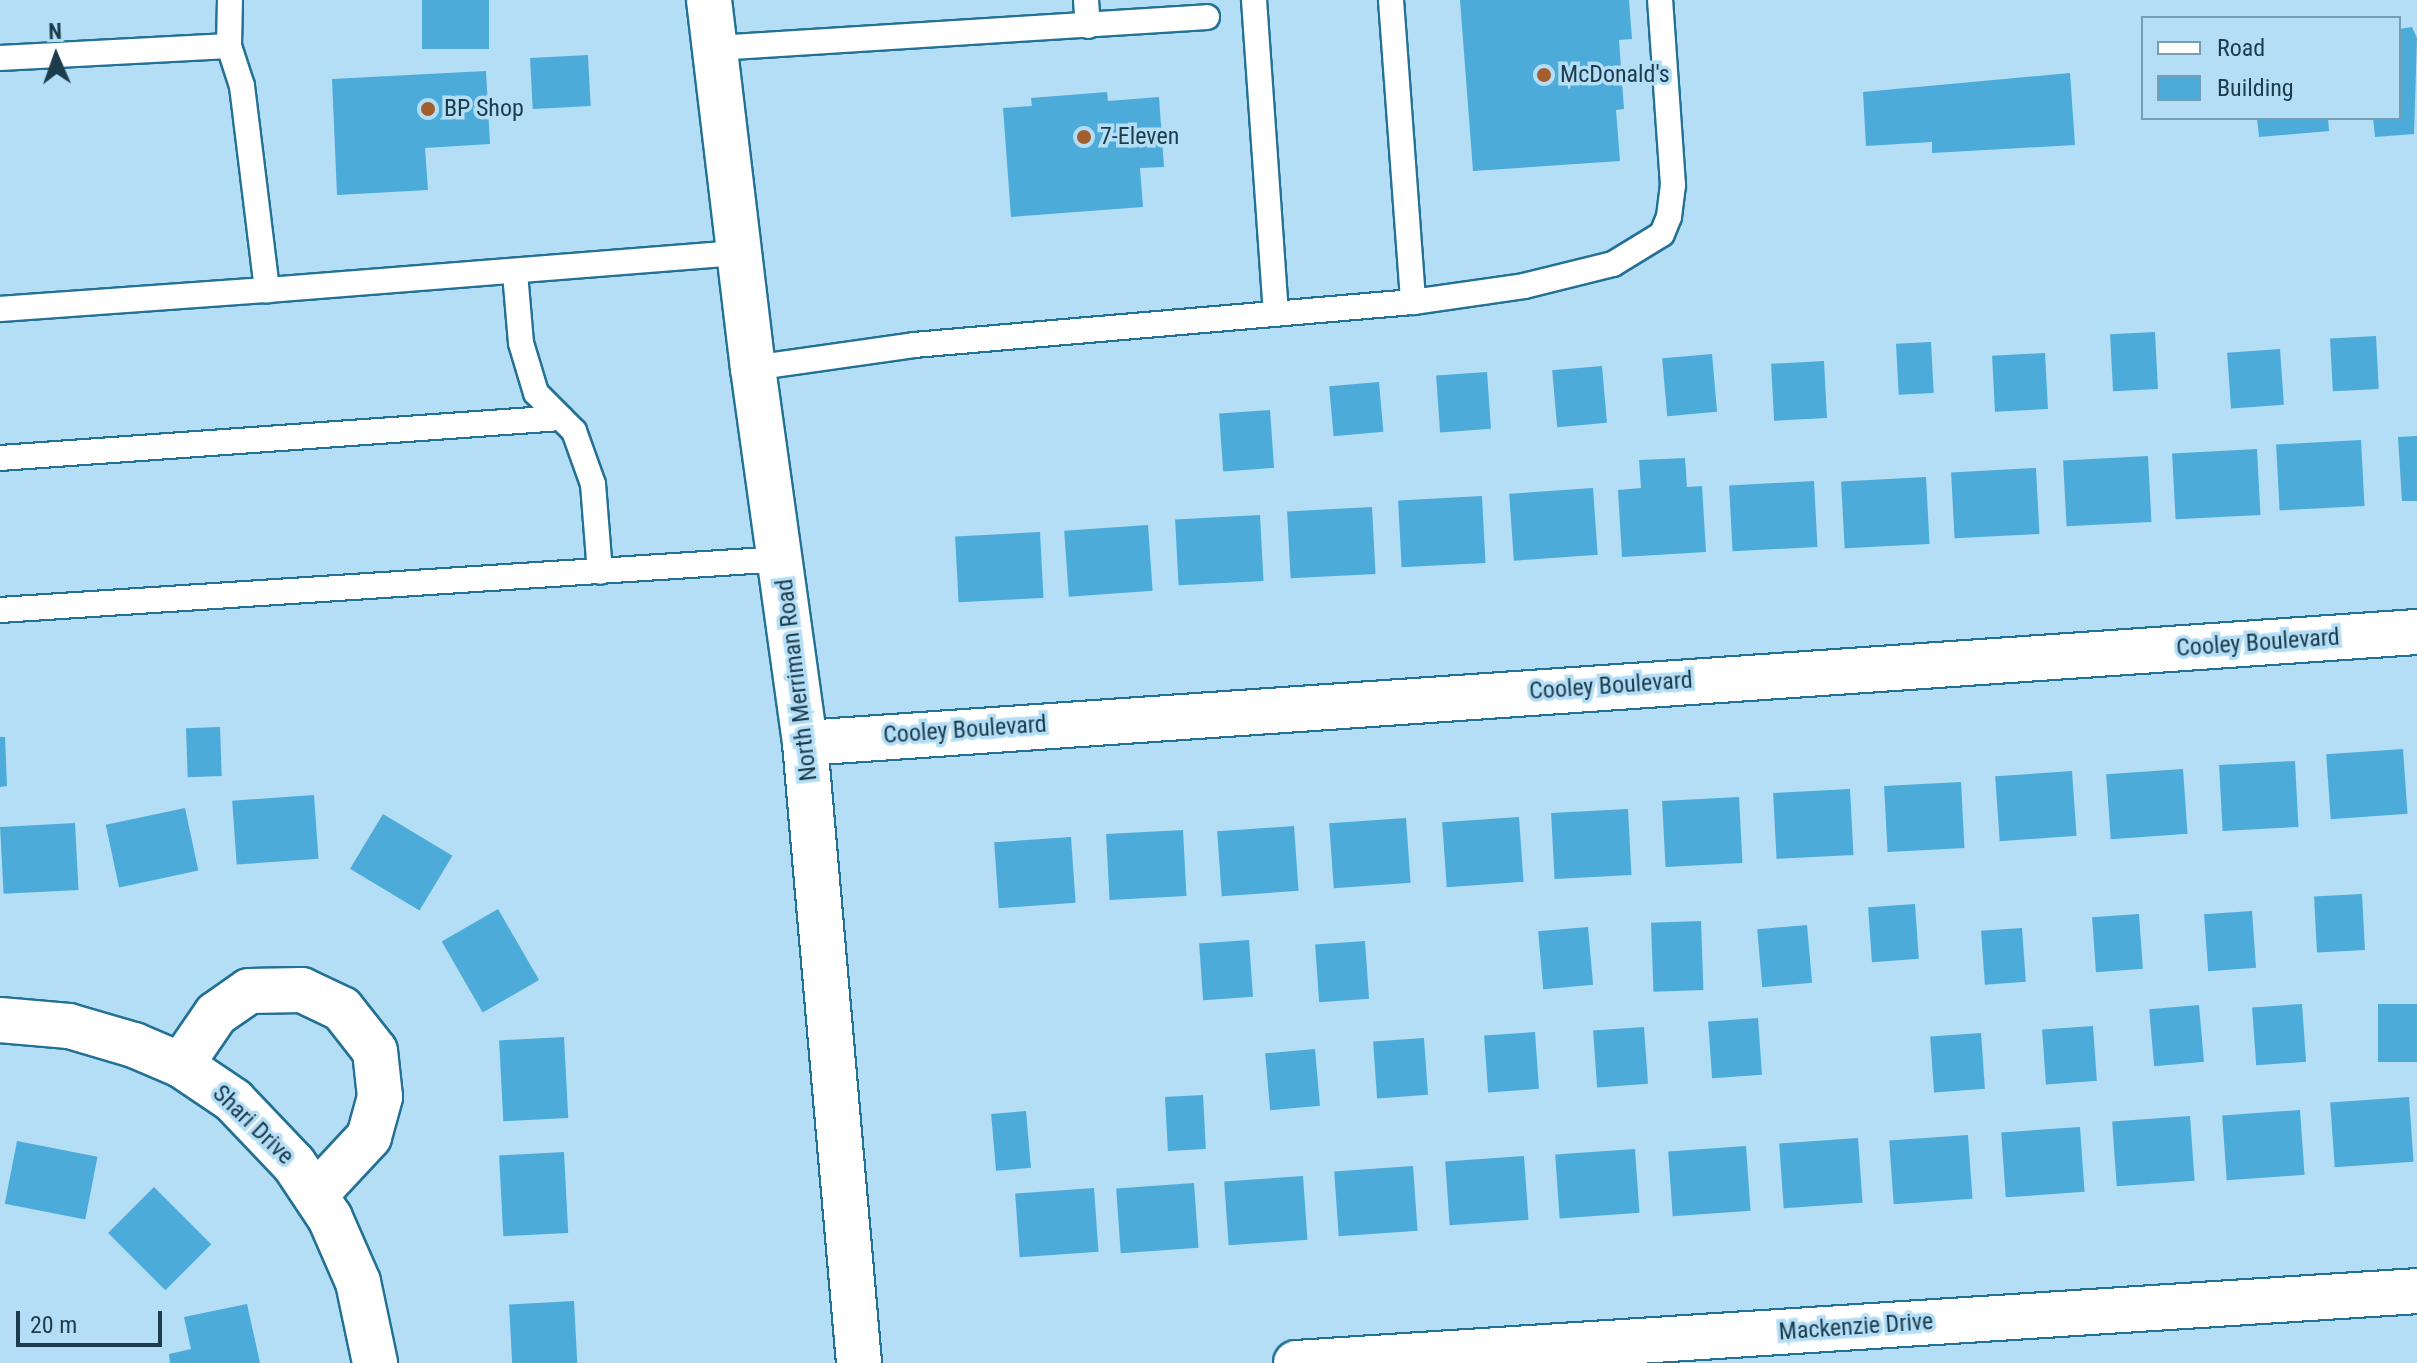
<!DOCTYPE html>
<style>
body{margin:0}
#map{position:relative;width:2417px;height:1363px;overflow:hidden;background:#b3def6;font-family:"Roboto Condensed",sans-serif}
div>[style]{position:absolute}
[style*='--x']{left:calc(var(--x)*1px);top:calc(var(--y)*1px);width:calc(var(--w)*1px);rotate:calc(var(--a)*1deg)}
.building>*{inset:0;background:#4dabd9;transform-origin:0 0}
.roads{filter:drop-shadow(2px 0 #237195) drop-shadow(-2px 0 #237195) drop-shadow(0 2px #237195) drop-shadow(0 -2px #237195)}
.lane>*{height:24px;margin:-12px;padding:0 12px;transform-origin:12px;border-radius:12px;background:#fff}
.street>*{height:44px;margin:-22px;padding:0 22px;transform-origin:22px;border-radius:22px;background:#fff}
.secondary>*{height:44px;margin:-22px;padding:0 22px;transform-origin:22px;border-radius:22px;background:#fff}
.dots>*{width:22px;height:22px;translate:-50% -50%;box-sizing:border-box;border:4px solid #b3def6;border-radius:50%}
span{translate:-50% -50%;white-space:nowrap;text-align:center;line-height:1.15;-webkit-text-stroke:7px #b3def6;paint-order:stroke}
.poi-label{font-size:24px;color:#1c3b4b}
.left{translate:0 -50%;text-align:left}
.street-label{font-size:24px;color:#1c3b4b}
.legend{position:absolute;left:2141px;top:16px;width:260px;height:104px;box-sizing:border-box;background:#b3def6;border:2px solid #779db2;margin:0;padding:10px 14px;list-style:none;font-size:24px;color:#1c3b4b}
.legend li{display:flex;align-items:center;gap:16px;height:40px}
.legend b{width:40px;border:2px solid #779db2}
.north{position:absolute;left:16px;top:16px;width:80px;height:80px;-webkit-text-stroke:6px #b3def6;paint-order:stroke;rotate:358deg;font-size:22px;font-weight:700;line-height:32px;text-align:center;color:#1c3b4b}
.north::after{content:'';display:block;margin:auto;width:28px;height:36px;background:#1c3b4b;clip-path:polygon(50% 0,100% 100%,50% 72%,0 100%)}
.scale{position:absolute;left:16px;top:1311px;width:146px;height:36px;box-sizing:border-box;border:4px solid #1c3b4b;border-top:0;padding-left:10px;font-size:24px;line-height:28px;white-space:nowrap;color:#1c3b4b;-webkit-text-stroke:6px #b3def6;paint-order:stroke}
</style>
<div id="map">
<div class="building">
<div style="left:422px;top:0;width:67px;height:49px"></div>
<div style="clip-path:polygon(1460px 0,1629px 0,1632px 39px,1619px 40px,1624px 109px,1616px 110px,1620px 161px,1473px 171px)"></div>
<div style="clip-path:polygon(2412px 27px,2417px 38px,2414px 134px,2375px 137px,2373px 118px,2399px 118px,2399px 29px)"></div>
<div style="left:588px;top:55px;width:51px;height:58px;rotate:87deg"></div>
<div style="clip-path:polygon(486px 71px,490px 144px,425px 148px,428px 190px,337px 195px,332px 79px)"></div>
<div style="clip-path:polygon(2070px 73px,2075px 145px,1932px 153px,1932px 142px,1866px 146px,1863px 92px)"></div>
<div style="clip-path:polygon(1107px 92px,1108px 101px,1159px 97px,1164px 167px,1140px 168px,1143px 207px,1011px 217px,1003px 108px,1032px 106px,1031px 98px)"></div>
<div style="clip-path:polygon(2257px 118px,2328px 118px,2329px 131px,2259px 137px)"></div>
<div style="left:2155px;top:332px;width:57px;height:45px;rotate:87deg"></div>
<div style="left:2376px;top:336px;width:53px;height:46px;rotate:87deg"></div>
<div style="left:1931px;top:342px;width:51px;height:35px;rotate:87deg"></div>
<div style="left:2280px;top:349px;width:56px;height:53px;rotate:86deg"></div>
<div style="left:2045px;top:353px;width:56px;height:53px;rotate:87deg"></div>
<div style="left:1712px;top:354px;width:58px;height:50px;rotate:85deg"></div>
<div style="left:1824px;top:361px;width:57px;height:53px;rotate:87deg"></div>
<div style="left:1602px;top:366px;width:57px;height:50px;rotate:85deg"></div>
<div style="left:1487px;top:372px;width:57px;height:51px;rotate:86deg"></div>
<div style="left:1379px;top:382px;width:50px;height:50px;rotate:85deg"></div>
<div style="left:1270px;top:410px;width:58px;height:51px;rotate:86deg"></div>
<div style="clip-path:polygon(2417px 436px,2417px 501px,2402px 501px,2398px 437px)"></div>
<div style="left:2361px;top:440px;width:66px;height:85px;rotate:87deg"></div>
<div style="left:2257px;top:449px;width:66px;height:85px;rotate:87deg"></div>
<div style="left:2148px;top:456px;width:66px;height:85px;rotate:87deg"></div>
<div style="clip-path:polygon(1685px 458px,1687px 487px,1702px 486px,1706px 552px,1622px 557px,1618px 490px,1641px 488px,1639px 460px)"></div>
<div style="left:2036px;top:468px;width:66px;height:85px;rotate:87deg"></div>
<div style="left:1926px;top:477px;width:67px;height:85px;rotate:87deg"></div>
<div style="left:1814px;top:481px;width:66px;height:85px;rotate:87deg"></div>
<div style="left:1593px;top:488px;width:67px;height:84px;rotate:86deg"></div>
<div style="left:1482px;top:496px;width:67px;height:84px;rotate:87deg"></div>
<div style="left:1372px;top:507px;width:67px;height:85px;rotate:87deg"></div>
<div style="left:1260px;top:515px;width:66px;height:85px;rotate:87deg"></div>
<div style="left:1148px;top:525px;width:66px;height:84px;rotate:86deg"></div>
<div style="left:1040px;top:532px;width:66px;height:85px;rotate:87deg"></div>
<div style="left:220px;top:727px;width:49px;height:34px;rotate:88deg"></div>
<div style="clip-path:polygon(0 737px,5px 737px,7px 786px,0 787px)"></div>
<div style="left:2403px;top:749px;width:65px;height:77px;rotate:86deg"></div>
<div style="left:2295px;top:761px;width:66px;height:76px;rotate:87deg"></div>
<div style="left:2183px;top:769px;width:65px;height:77px;rotate:86deg"></div>
<div style="left:2072px;top:771px;width:65px;height:77px;rotate:86deg"></div>
<div style="left:1961px;top:782px;width:66px;height:77px;rotate:87deg"></div>
<div style="left:1850px;top:789px;width:66px;height:77px;rotate:87deg"></div>
<div style="left:314px;top:795px;width:64px;height:82px;rotate:86deg"></div>
<div style="left:1739px;top:797px;width:66px;height:77px;rotate:87deg"></div>
<div style="left:185px;top:808px;width:64px;height:81px;rotate:78deg"></div>
<div style="left:1628px;top:809px;width:66px;height:77px;rotate:87deg"></div>
<div style="left:383px;top:814px;width:81px;height:64px;rotate:31deg"></div>
<div style="left:1519px;top:817px;width:65px;height:77px;rotate:86deg"></div>
<div style="left:1406px;top:818px;width:65px;height:77px;rotate:86deg"></div>
<div style="left:75px;top:823px;width:67px;height:75px;rotate:87deg"></div>
<div style="left:1294px;top:826px;width:65px;height:77px;rotate:86deg"></div>
<div style="left:1183px;top:830px;width:66px;height:77px;rotate:87deg"></div>
<div style="left:1071px;top:837px;width:66px;height:77px;rotate:86deg"></div>
<div style="left:2362px;top:894px;width:56px;height:48px;rotate:87deg"></div>
<div style="left:1915px;top:904px;width:55px;height:47px;rotate:86deg"></div>
<div style="left:498px;top:909px;width:82px;height:65px;rotate:60deg"></div>
<div style="left:2252px;top:911px;width:57px;height:48px;rotate:86deg"></div>
<div style="left:2139px;top:914px;width:55px;height:47px;rotate:86deg"></div>
<div style="left:1701px;top:921px;width:69px;height:50px;rotate:88deg"></div>
<div style="left:1807px;top:925px;width:58px;height:50px;rotate:85deg"></div>
<div style="left:1588px;top:927px;width:58px;height:50px;rotate:85deg"></div>
<div style="left:2022px;top:928px;width:54px;height:41px;rotate:86deg"></div>
<div style="left:1249px;top:940px;width:57px;height:50px;rotate:86deg"></div>
<div style="left:1365px;top:941px;width:58px;height:50px;rotate:86deg"></div>
<div style="left:2302px;top:1004px;width:58px;height:50px;rotate:86deg"></div>
<div style="left:2417px;top:1004px;width:58px;height:39px;rotate:90deg"></div>
<div style="left:2199px;top:1005px;width:57px;height:50px;rotate:85deg"></div>
<div style="left:1758px;top:1018px;width:57px;height:50px;rotate:86deg"></div>
<div style="left:2093px;top:1026px;width:55px;height:51px;rotate:86deg"></div>
<div style="left:1644px;top:1027px;width:57px;height:51px;rotate:86deg"></div>
<div style="left:1535px;top:1032px;width:57px;height:51px;rotate:86deg"></div>
<div style="left:1981px;top:1033px;width:56px;height:51px;rotate:86deg"></div>
<div style="left:564px;top:1037px;width:81px;height:65px;rotate:87deg"></div>
<div style="left:1424px;top:1038px;width:57px;height:51px;rotate:86deg"></div>
<div style="left:1315px;top:1049px;width:57px;height:50px;rotate:85deg"></div>
<div style="left:1203px;top:1095px;width:54px;height:38px;rotate:87deg"></div>
<div style="left:2409px;top:1097px;width:65px;height:79px;rotate:86deg"></div>
<div style="left:2300px;top:1110px;width:65px;height:78px;rotate:86deg"></div>
<div style="left:1026px;top:1111px;width:57px;height:35px;rotate:85deg"></div>
<div style="left:2190px;top:1116px;width:65px;height:78px;rotate:86deg"></div>
<div style="left:2080px;top:1127px;width:65px;height:79px;rotate:86deg"></div>
<div style="left:1968px;top:1135px;width:64px;height:79px;rotate:86deg"></div>
<div style="left:1858px;top:1138px;width:65px;height:79px;rotate:86deg"></div>
<div style="left:17px;top:1141px;width:82px;height:64px;rotate:11deg"></div>
<div style="left:1746px;top:1146px;width:65px;height:78px;rotate:86deg"></div>
<div style="left:1635px;top:1149px;width:64px;height:80px;rotate:86deg"></div>
<div style="left:564px;top:1152px;width:81px;height:65px;rotate:87deg"></div>
<div style="left:1524px;top:1156px;width:64px;height:79px;rotate:86deg"></div>
<div style="left:1413px;top:1166px;width:65px;height:79px;rotate:86deg"></div>
<div style="left:1303px;top:1176px;width:64px;height:79px;rotate:86deg"></div>
<div style="left:1194px;top:1183px;width:65px;height:78px;rotate:86deg"></div>
<div style="left:154px;top:1187px;width:81px;height:65px;rotate:45deg"></div>
<div style="left:1094px;top:1188px;width:64px;height:79px;rotate:86deg"></div>
<div style="left:574px;top:1301px;width:62px;height:65px;rotate:87deg"></div>
<div style="clip-path:polygon(247px 1304px,260px 1363px,170px 1363px,169px 1354px,191px 1349px,184px 1317px)"></div>
</div>
<div class="roads">
<div class="lane">
<div style="--x:1086;--y:0;--w:26;--a:86"></div>
<div style="--x:1254;--y:0;--w:314;--a:86"></div>
<div style="--x:1391;--y:0;--w:303;--a:85.8"></div>
<div style="--x:229;--y:46;--w:46;--a:-88.8"></div>
<div style="--x:716;--y:48;--w:492;--a:-3.6"></div>
<div style="--x:0;--y:58;--w:229;--a:-3"></div>
<div style="--x:229;--y:46;--w:42;--a:72"></div>
<div style="--x:242;--y:86;--w:206;--a:83"></div>
<div style="--x:267;--y:290;--w:472;--a:-4.5"></div>
<div style="--x:515;--y:273;--w:70;--a:85.1"></div>
<div style="--x:521;--y:343;--w:52;--a:73.3"></div>
<div style="--x:536;--y:393;--w:54;--a:45"></div>
<div style="--x:574;--y:431;--w:56;--a:70.3"></div>
<div style="--x:593;--y:484;--w:88;--a:85.5"></div>
<div style="--x:0;--y:309;--w:268;--a:-4.1"></div>
<div style="--x:753;--y:368;--w:163;--a:-8.1"></div>
<div style="--x:914;--y:345;--w:501;--a:-4.93"></div>
<div style="--x:1413;--y:302;--w:112;--a:-8.2"></div>
<div style="--x:1524;--y:286;--w:92;--a:-13.9"></div>
<div style="--x:1613;--y:264;--w:57;--a:-31.5"></div>
<div style="--x:1662;--y:234;--w:18;--a:-68"></div>
<div style="--x:1669;--y:217;--w:32;--a:-83"></div>
<div style="--x:1673;--y:185;--w:185;--a:-94"></div>
<div style="--x:0;--y:458;--w:562;--a:-4.08"></div>
<div style="--x:0;--y:610;--w:785;--a:-3.73"></div>
</div>
<div class="street">
<div style="--x:805;--y:743;--w:1616;--a:-3.94"></div>
<div style="--x:0;--y:1020;--w:69;--a:5"></div>
<div style="--x:69;--y:1026;--w:68;--a:16.3"></div>
<div style="--x:134;--y:1045;--w:51;--a:23.1"></div>
<div style="--x:181;--y:1065;--w:63;--a:33.9"></div>
<div style="--x:233;--y:1100;--w:88;--a:46.4"></div>
<div style="--x:294;--y:1164;--w:65;--a:56.3"></div>
<div style="--x:330;--y:1218;--w:70;--a:66.4"></div>
<div style="--x:358;--y:1282;--w:83;--a:78.1"></div>
<div style="--x:181;--y:1065;--w:62;--a:-55.5"></div>
<div style="--x:216;--y:1014;--w:40;--a:-34.9"></div>
<div style="--x:249;--y:991;--w:53;--a:-1.1"></div>
<div style="--x:302;--y:990;--w:44;--a:25.4"></div>
<div style="--x:342;--y:1009;--w:53;--a:51.8"></div>
<div style="--x:375;--y:1051;--w:46;--a:83.8"></div>
<div style="--x:380;--y:1097;--w:41;--a:105.4"></div>
<div style="--x:369;--y:1137;--w:79;--a:133"></div>
<div style="--x:1296;--y:1363;--w:1123;--a:-3.67"></div>
</div>
<div class="secondary">
<div style="--x:709;--y:0;--w:371;--a:83.2"></div>
<div style="--x:753;--y:368;--w:379;--a:82.1"></div>
<div style="--x:805;--y:743;--w:622;--a:85.02"></div>
</div>
</div>
<div class="dots">
<div style="left:1544px;top:75px;background:#a35e30"></div>
<div style="left:428px;top:109px;background:#a35e30"></div>
<div style="left:1084px;top:137px;background:#a35e30"></div>
</div>
<div class="poi-label">
<span class="left" style="left:1560px;top:75px">McDonald's</span>
<span class="left" style="left:444px;top:109px">BP Shop</span>
<span class="left" style="left:1100px;top:137px">7-Eleven</span>
</div>
<div class="street-label">
<span style="left:2258px;top:643px;rotate:-4deg">Cooley Boulevard</span>
<span style="left:797px;top:680px;rotate:-97deg">North Merriman Road</span>
<span style="left:1611px;top:686px;rotate:-4deg">Cooley Boulevard</span>
<span style="left:965px;top:730px;rotate:-4deg">Cooley Boulevard</span>
<span style="left:253px;top:1125px;rotate:44deg">Shari Drive</span>
<span style="left:1856px;top:1327px;rotate:-4deg">Mackenzie Drive</span>
</div>
<ul class="legend">
<li><b style="height:10px;background:#fff"></b>Road</li>
<li><b style="height:22px;background:#4dabd9"></b>Building</li>
</ul>
<div class="north">N</div>
<div class="scale">20 m</div>
</div>
